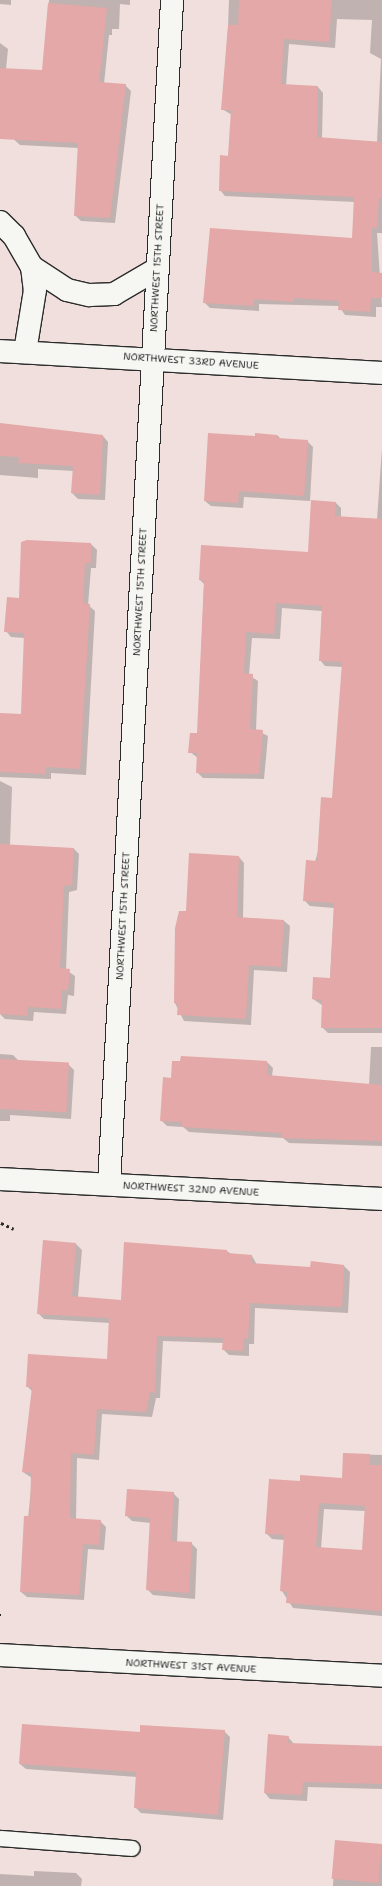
<!DOCTYPE html>
<style>
body{margin:0}
#map{position:relative;width:382px;height:1886px;overflow:hidden;background:#f0dfdc;font-family:"Shantell Sans",sans-serif}
div>[style]{position:absolute}
[style*='--x']{left:calc(var(--x)*1px);top:calc(var(--y)*1px);width:calc(var(--w)*1px);rotate:calc(var(--a)*1deg)}
.shadow>*{inset:0;background:#0003}
.building>*{inset:0;background:#e3a8a7;transform-origin:0 0}
.path>*{height:2.5px;margin-top:-1.25px;transform-origin:0;background:repeating-linear-gradient(90deg,#2b2b2b 0 3px,transparent 0 6px)}
.roads{filter:drop-shadow(1px 0 #2b2b2b) drop-shadow(-1px 0 #2b2b2b) drop-shadow(0 1px #2b2b2b) drop-shadow(0 -1px #2b2b2b)}
.service>*{height:15px;margin:-7.5px;padding:0 7.5px;transform-origin:7.5px;border-radius:7.5px;background:#f6f6f2}
.minor>*{height:22px;margin:-11px;padding:0 11px;transform-origin:11px;border-radius:11px;background:#f6f6f2}
span{translate:-50% -50%;white-space:nowrap;text-align:center;line-height:1.15;-webkit-text-stroke:4px #f6f6f2;paint-order:stroke}
.street-label{font-size:10px;color:#2b2b2b}
</style>
<div id="map">
<div class="shadow">
<div style="clip-path:polygon(0 0,11px 0,11px 5px,0 4px)"></div>
<div style="clip-path:polygon(49px 0,130px 0,130px 5px,120px 4px,119px 29px,112px 29px,112px 35px,109px 35px,104px 84px,125px 85px,131px 91px,115px 223px,81px 221px,75px 215px,79px 148px,20px 145px,0 127px,0 43px,8px 49px,6px 69px,43px 71px)"></div>
<div style="clip-path:polygon(evenodd,229px 0,382px 0,382px 233px,377px 233px,382px 307px,376px 307px,376px 317px,345px 315px,339px 306px,259px 304px,259px 311px,210px 308px,205px 303px,353px 239px,355px 202px,225px 196px,220px 190px,229px 157px,232px 115px,222px 109px,226px 83px,229px 0,337px 19px,372px 20px,370px 53px,381px 59px,377px 142px,322px 139px,323px 93px,318px 87px,286px 86px,289px 44px,335px 48px,337px 19px)"></div>
<div style="clip-path:polygon(0 424px,103px 436px,108px 442px,105px 500px,78px 499px,72px 493px,74px 471px,38px 469px,38px 478px,0 475px)"></div>
<div style="clip-path:polygon(277px 435px,281px 439px,307px 441px,313px 447px,310px 501px,244px 497px,243px 508px,211px 506px,205px 501px,256px 438px)"></div>
<div style="clip-path:polygon(382px 448px,382px 1033px,328px 1033px,322px 1027px,322px 1005px,313px 999px,330px 979px,334px 908px,310px 906px,304px 900px,333px 799px,343px 667px,325px 666px,320px 660px,322px 611px,282px 608px,280px 639px,252px 638px,249px 675px,258px 681px,256px 730px,268px 736px,264px 779px,203px 778px,197px 772px,198px 758px,190px 752px,198px 734px,204px 584px,200px 580px,309px 553px,336px 503px,341px 508px,341px 517px,377px 520px)"></div>
<div style="clip-path:polygon(91px 544px,97px 550px,96px 568px,91px 568px,88px 605px,95px 611px,86px 775px,51px 773px,51px 779px,0 777px,0 714px,22px 715px,25px 638px,11px 637px,6px 631px,20px 599px)"></div>
<div style="clip-path:polygon(0 781px,12px 787px,10px 845px,74px 849px,79px 854px,77px 890px,69px 892px,66px 970px,75px 976px,74px 996px,68px 995px,66px 1014px,34px 1012px,33px 1021px,5px 1019px,0 1014px)"></div>
<div style="clip-path:polygon(239px 857px,244px 863px,243px 919px,284px 921px,290px 926px,287px 972px,254px 970px,251px 1025px,184px 1021px,175px 1003px,186px 912px)"></div>
<div style="clip-path:polygon(371px 1047px,382px 1047px,382px 1146px,289px 1143px,283px 1138px,189px 1132px,183px 1127px,167px 1126px,161px 1120px,172px 1079px,267px 1062px,273px 1068px,272px 1076px,369px 1085px)"></div>
<div style="clip-path:polygon(0 1054px,13px 1055px,19px 1061px,68px 1064px,74px 1070px,71px 1119px,10px 1115px,10px 1121px,0 1121px)"></div>
<div style="clip-path:polygon(76px 1244px,82px 1250px,78px 1297px,122px 1301px,227px 1251px,231px 1254px,252px 1256px,257px 1265px,311px 1268px,344px 1266px,350px 1272px,348px 1313px,255px 1308px,254px 1344px,249px 1344px,249px 1356px,229px 1355px,223px 1349px,223px 1343px,163px 1341px,160px 1398px,156px 1398px,152px 1417px,102px 1414px,99px 1460px,77px 1458px,76px 1520px,100px 1521px,106px 1527px,104px 1550px,88px 1549px,84px 1600px,27px 1597px,21px 1592px,32px 1478px,23px 1472px,33px 1392px,27px 1386px,108px 1360px,110px 1323px,44px 1319px,38px 1313px)"></div>
<div style="clip-path:polygon(evenodd,344px 1454px,382px 1455px,382px 1616px,293px 1608px,282px 1591px,285px 1540px,272px 1539px,266px 1533px,301px 1482px,343px 1479px,344px 1454px,324px 1509px,365px 1511px,363px 1551px,321px 1549px,324px 1509px)"></div>
<div style="clip-path:polygon(173px 1493px,179px 1499px,177px 1543px,191px 1543px,197px 1549px,195px 1599px,153px 1595px,147px 1589px,151px 1523px,132px 1521px,126px 1515px)"></div>
<div style="clip-path:polygon(224px 1731px,230px 1737px,223px 1820px,141px 1813px,135px 1807px,137px 1777px,26px 1769px,20px 1764px)"></div>
<div style="clip-path:polygon(288px 1737px,294px 1744px,382px 1748px,382px 1789px,308px 1787px,307px 1801px,270px 1799px,265px 1793px)"></div>
<div style="clip-path:polygon(336px 1841px,382px 1845px,382px 1886px,333px 1886px)"></div>
<div style="clip-path:polygon(34px 1871px,76px 1873px,82px 1879px,81px 1886px,0 1886px,0 1874px,34px 1876px)"></div>
</div>
<div class="building">
<div style="clip-path:polygon(239px 0,332px 0,329px 42px,284px 39px,281px 84px,318px 86px,317px 137px,382px 142px,382px 198px,379px 198px,377px 228px,372px 227px,372px 272px,382px 273px,382px 298px,371px 298px,370px 312px,338px 310px,339px 301px,294px 298px,294px 302px,254px 299px,254px 306px,203px 303px,210px 228px,352px 238px,354px 197px,219px 191px,220px 155px,228px 156px,231px 110px,221px 110px,228px 25px,238px 25px)"></div>
<div style="clip-path:polygon(48px 3px,107px 8px,99px 82px,126px 84px,110px 218px,74px 216px,78px 143px,0 139px,0 68px,42px 70px)"></div>
<div style="clip-path:polygon(0 423px,103px 435px,100px 495px,71px 493px,73px 466px,18px 463px,19px 457px,0 456px)"></div>
<div style="clip-path:polygon(208px 433px,255px 436px,255px 433px,277px 435px,277px 438px,308px 440px,304px 496px,239px 491px,238px 503px,204px 501px)"></div>
<div style="clip-path:polygon(311px 500px,336px 502px,335px 516px,382px 519px,382px 1028px,321px 1028px,322px 1000px,312px 999px,313px 977px,330px 978px,334px 903px,303px 901px,306px 860px,317px 861px,321px 797px,332px 798px,342px 662px,319px 661px,322px 606px,276px 603px,274px 634px,246px 632px,244px 673px,253px 674px,250px 729px,263px 730px,259px 774px,196px 773px,197px 753px,188px 753px,190px 733px,197px 733px,204px 581px,199px 580px,201px 545px,308px 552px)"></div>
<div style="clip-path:polygon(27px 540px,91px 543px,91px 563px,85px 563px,83px 603px,90px 604px,80px 769px,46px 767px,45px 774px,0 772px,0 713px,21px 714px,24px 633px,4px 632px,7px 597px,19px 598px,21px 542px)"></div>
<div style="clip-path:polygon(0 844px,74px 848px,72px 885px,64px 886px,60px 968px,70px 969px,68px 990px,62px 990px,61px 1009px,28px 1007px,27px 1016px,0 1014px)"></div>
<div style="clip-path:polygon(189px 853px,239px 856px,237px 917px,284px 920px,281px 967px,249px 965px,246px 1019px,177px 1015px,178px 1004px,174px 1003px,175px 928px,179px 911px,186px 911px)"></div>
<div style="clip-path:polygon(181px 1056px,267px 1061px,267px 1075px,382px 1085px,382px 1141px,282px 1138px,282px 1133px,182px 1127px,182px 1122px,160px 1121px,163px 1077px,171px 1078px,172px 1061px,180px 1061px)"></div>
<div style="left:0;top:1059px;width:69px;height:50px;rotate:3deg"></div>
<div style="clip-path:polygon(43px 1240px,76px 1243px,72px 1296px,121px 1300px,124px 1242px,227px 1250px,227px 1253px,252px 1255px,252px 1263px,310px 1267px,311px 1261px,344px 1265px,342px 1307px,250px 1303px,248px 1339px,244px 1338px,243px 1351px,222px 1350px,223px 1338px,157px 1336px,155px 1393px,150px 1392px,146px 1412px,97px 1409px,94px 1455px,71px 1453px,70px 1518px,101px 1520px,99px 1545px,83px 1544px,79px 1595px,20px 1592px,24px 1516px,30px 1516px,31px 1473px,22px 1472px,32px 1387px,26px 1387px,28px 1354px,107px 1359px,109px 1318px,37px 1314px)"></div>
<div style="clip-path:polygon(evenodd,343px 1453px,370px 1454px,369px 1465px,382px 1465px,381px 1611px,286px 1603px,287px 1592px,280px 1591px,284px 1535px,265px 1534px,269px 1479px,300px 1481px,300px 1475px,342px 1478px,343px 1453px,319px 1503px,365px 1506px,362px 1550px,316px 1547px,319px 1503px)"></div>
<div style="clip-path:polygon(127px 1489px,174px 1492px,171px 1541px,192px 1542px,189px 1593px,146px 1590px,150px 1518px,125px 1516px)"></div>
<div style="clip-path:polygon(22px 1724px,140px 1732px,140px 1725px,225px 1730px,218px 1815px,134px 1808px,136px 1772px,19px 1764px)"></div>
<div style="clip-path:polygon(268px 1734px,289px 1736px,288px 1743px,382px 1746px,382px 1784px,303px 1782px,302px 1795px,264px 1793px)"></div>
<div style="left:335px;top:1840px;width:47px;height:39px;rotate:5deg"></div>
</div>
<div class="path">
<div style="--x:1;--y:1223;--w:14;--a:25"></div>
<div style="--x:0;--y:1615;--w:1;--a:0"></div>
</div>
<div class="roads">
<div class="service">
<div style="--x:0;--y:1838;--w:132;--a:4.3"></div>
</div>
<div class="minor">
<div style="--x:0;--y:222;--w:20;--a:45"></div>
<div style="--x:14;--y:236;--w:36;--a:60"></div>
<div style="--x:32;--y:267;--w:23;--a:83"></div>
<div style="--x:35;--y:290;--w:63;--a:99.2"></div>
<div style="--x:32;--y:267;--w:42;--a:33.3"></div>
<div style="--x:67;--y:290;--w:23;--a:13"></div>
<div style="--x:89;--y:295;--w:25;--a:-2"></div>
<div style="--x:114;--y:294;--w:50;--a:-30.2"></div>
<div style="--x:0;--y:351;--w:383;--a:3.3"></div>
<div style="--x:0;--y:1179;--w:383;--a:3"></div>
<div style="--x:109;--y:1184;--w:1186;--a:-86.95"></div>
<div style="--x:0;--y:1655;--w:383;--a:3.1"></div>
</div>
</div>
<div class="street-label">
<span style="left:157px;top:268px;rotate:-87deg">NORTHWEST 15TH STREET</span>
<span style="left:191px;top:361px;rotate:4deg">NORTHWEST 33RD AVENUE</span>
<span style="left:140px;top:592px;rotate:-87deg">NORTHWEST 15TH STREET</span>
<span style="left:123px;top:916px;rotate:-87deg">NORTHWEST 15TH STREET</span>
<span style="left:191px;top:1189px;rotate:3deg">NORTHWEST 32ND AVENUE</span>
<span style="left:191px;top:1666px;rotate:3deg">NORTHWEST 31ST AVENUE</span>
</div>
</div>
